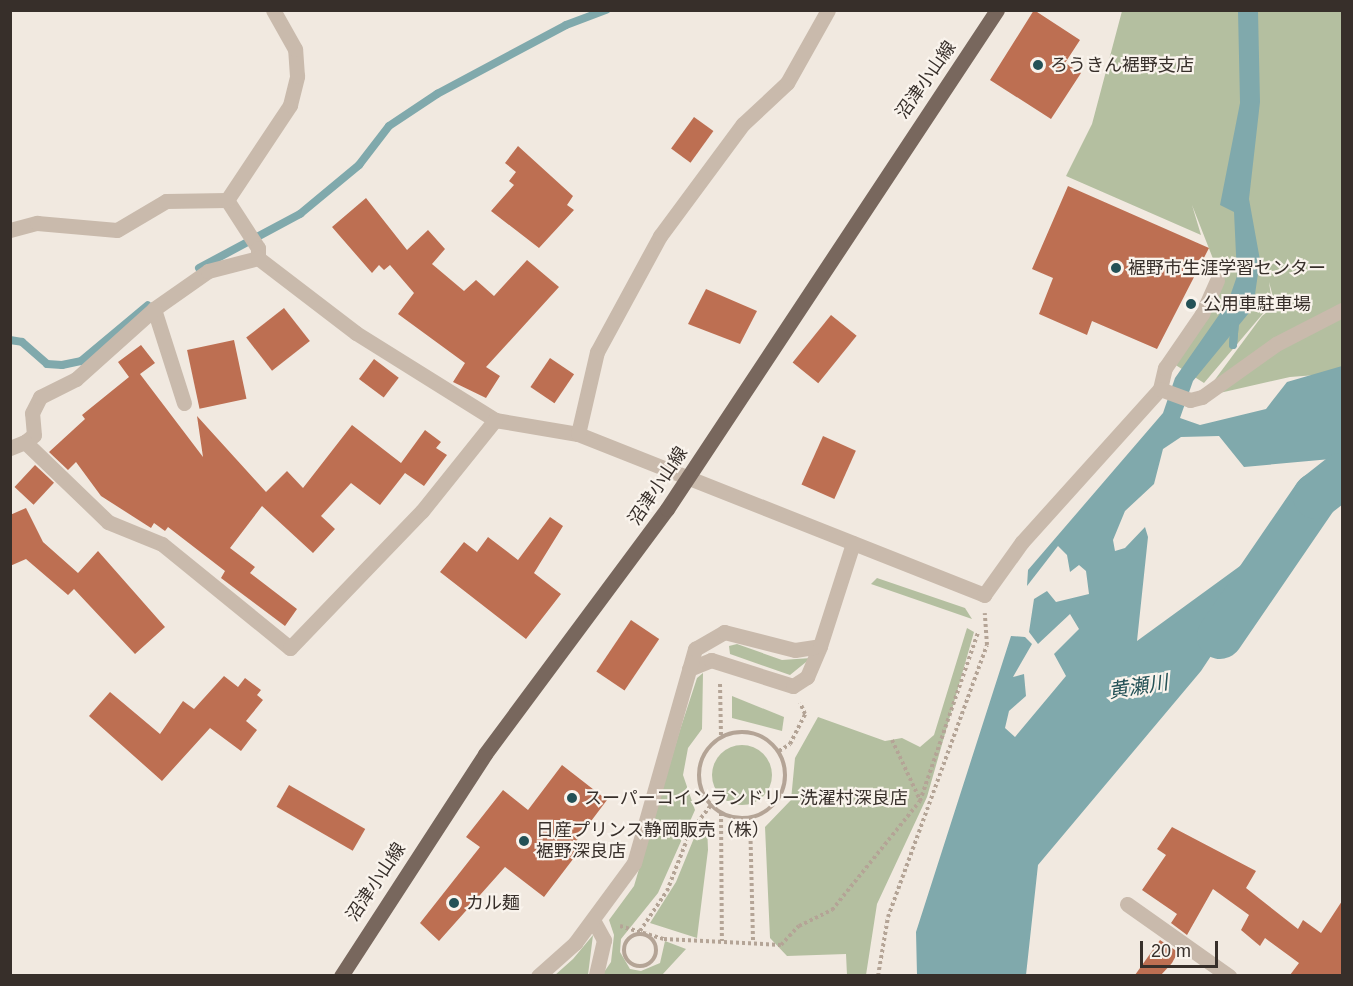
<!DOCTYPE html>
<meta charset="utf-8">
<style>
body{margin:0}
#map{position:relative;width:1353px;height:986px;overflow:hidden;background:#f1e9e0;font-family:Helvetica,"Noto Sans JP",sans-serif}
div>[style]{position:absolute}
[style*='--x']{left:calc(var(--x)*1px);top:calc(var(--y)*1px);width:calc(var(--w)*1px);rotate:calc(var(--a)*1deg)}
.green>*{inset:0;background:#b4bfa0}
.round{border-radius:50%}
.water>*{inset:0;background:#80a9ac}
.stream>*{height:8px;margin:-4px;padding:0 4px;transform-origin:4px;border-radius:4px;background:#80a9ac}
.river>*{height:46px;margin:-23px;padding:0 23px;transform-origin:23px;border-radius:23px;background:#80a9ac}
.building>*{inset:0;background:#bd6f52;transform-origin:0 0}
.path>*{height:4px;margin-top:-2px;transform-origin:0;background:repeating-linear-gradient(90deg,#b4a496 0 3px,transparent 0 6px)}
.path>.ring{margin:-2px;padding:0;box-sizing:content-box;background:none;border:4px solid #b4a496;border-radius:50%}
.minor>*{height:15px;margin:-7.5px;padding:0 7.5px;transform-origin:7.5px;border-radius:7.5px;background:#c9baac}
.major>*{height:15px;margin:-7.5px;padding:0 7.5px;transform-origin:7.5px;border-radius:7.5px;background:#78675d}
.dots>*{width:16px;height:16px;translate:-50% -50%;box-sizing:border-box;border:3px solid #f9f3ec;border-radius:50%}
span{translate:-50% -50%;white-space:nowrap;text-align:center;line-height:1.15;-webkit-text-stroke:4.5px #f9f3ec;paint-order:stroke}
.poi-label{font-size:18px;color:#372f2a}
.left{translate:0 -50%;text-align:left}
.street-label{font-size:18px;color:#372f2a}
.water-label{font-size:20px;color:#235156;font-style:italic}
.frame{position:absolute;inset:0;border:12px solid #372f2a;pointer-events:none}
.scale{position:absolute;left:1140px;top:941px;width:78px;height:27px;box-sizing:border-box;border:3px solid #372f2a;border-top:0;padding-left:8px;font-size:18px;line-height:21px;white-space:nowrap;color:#372f2a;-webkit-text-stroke:4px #f9f3ec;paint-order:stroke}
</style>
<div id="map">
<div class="green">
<div style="clip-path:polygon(1122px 11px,1342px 11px,1342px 373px,1290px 377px,1202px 397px,1262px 316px,1293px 292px,1275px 304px,1269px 282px,1272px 303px,1204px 383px,1174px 364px,1217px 269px,1192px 205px,1201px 235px,1066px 176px,1092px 124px)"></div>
<div style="clip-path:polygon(877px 578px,965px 608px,972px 619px,871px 584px)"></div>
<div style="clip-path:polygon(967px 628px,974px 632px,927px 797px,877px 904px,866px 975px,847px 975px,846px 954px,787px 956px,770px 938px,765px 827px,791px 800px,795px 758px,818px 717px,885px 741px,902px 738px,920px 747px,934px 735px)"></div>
<div style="clip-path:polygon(737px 644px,782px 660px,811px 658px,790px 675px,730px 654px,729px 646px)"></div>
<div style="clip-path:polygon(703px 673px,702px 729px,688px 748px,683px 775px,695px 810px,658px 893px,621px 939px,620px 952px,630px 969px,641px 971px,660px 963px,665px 941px,686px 949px,662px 975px,602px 975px,611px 962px,614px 935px,609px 920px,634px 886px,679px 733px,697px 678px)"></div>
<div style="clip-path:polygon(732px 696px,784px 717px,782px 731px,732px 718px)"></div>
<div class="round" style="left:712px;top:745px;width:60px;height:60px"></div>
<div style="clip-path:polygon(701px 821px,707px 825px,708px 850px,697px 938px,650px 923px,676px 882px)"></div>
<div style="clip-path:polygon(593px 935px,588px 975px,554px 976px,573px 959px)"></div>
</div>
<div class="water">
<div style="clip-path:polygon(1238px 11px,1258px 11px,1260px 102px,1249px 199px,1260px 260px,1253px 308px,1193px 381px,1180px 418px,1200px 425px,1266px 409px,1287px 382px,1342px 366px,1342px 458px,1244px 467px,1219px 436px,1181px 437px,1163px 449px,1154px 484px,1125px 511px,1113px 540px,1115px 551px,1125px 548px,1145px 527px,1148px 537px,1137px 641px,1299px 523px,1201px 671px,1038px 865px,1026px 975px,917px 975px,916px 932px,1011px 636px,1025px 637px,1032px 644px,1013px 677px,1024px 674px,1026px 696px,1009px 711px,1005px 728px,1015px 737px,1066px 676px,1054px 654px,1079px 629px,1070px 614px,1038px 644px,1029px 632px,1034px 599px,1047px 591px,1056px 602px,1089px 594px,1086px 571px,1079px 565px,1070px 572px,1067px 555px,1058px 546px,1027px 586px,1028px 570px,1163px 413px,1175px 378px,1228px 302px,1237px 276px,1234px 212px,1220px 205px,1240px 103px)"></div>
</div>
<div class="stream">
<div style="--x:199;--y:268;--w:115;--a:-28.1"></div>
<div style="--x:300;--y:214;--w:77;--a:-39.7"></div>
<div style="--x:359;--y:165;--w:49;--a:-52.4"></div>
<div style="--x:389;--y:126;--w:58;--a:-33.7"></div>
<div style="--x:437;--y:94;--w:146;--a:-28.1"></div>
<div style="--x:566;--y:25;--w:43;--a:-20.6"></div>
<div style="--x:1235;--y:322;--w:23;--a:95"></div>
<div style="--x:1233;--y:345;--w:22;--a:-85"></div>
<div style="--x:10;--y:340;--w:12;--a:9"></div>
<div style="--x:22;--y:342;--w:33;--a:41"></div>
<div style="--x:47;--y:364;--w:15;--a:4"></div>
<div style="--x:62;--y:365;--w:19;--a:-12"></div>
<div style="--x:81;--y:361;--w:87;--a:-39.9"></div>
</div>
<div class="river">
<div style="--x:1220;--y:636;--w:170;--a:-55.6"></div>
<div style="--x:1316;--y:496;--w:33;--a:-38"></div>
</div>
<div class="building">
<div style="clip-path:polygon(1034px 10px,1080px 40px,1065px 63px,1081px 73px,1051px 119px,990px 80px)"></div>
<div style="left:694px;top:117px;width:24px;height:39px;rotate:36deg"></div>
<div style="clip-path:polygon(518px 146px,573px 196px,567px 205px,574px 210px,539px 248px,491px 211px,514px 185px,509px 181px,516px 172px,505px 163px)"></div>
<div style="clip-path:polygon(1068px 186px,1209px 248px,1157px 349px,1092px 321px,1087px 335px,1039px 314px,1053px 278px,1032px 269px)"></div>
<div style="clip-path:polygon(366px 198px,407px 250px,428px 230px,445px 249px,432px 264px,464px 291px,476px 280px,494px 296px,527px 260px,559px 287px,486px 367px,500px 376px,486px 398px,453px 382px,465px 363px,398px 314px,414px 293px,390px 265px,384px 270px,379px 265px,372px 273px,332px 227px)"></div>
<div style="clip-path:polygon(706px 289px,757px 311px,740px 344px,688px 324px)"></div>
<div style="left:284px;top:308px;width:42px;height:48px;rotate:52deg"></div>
<div style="left:831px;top:315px;width:33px;height:61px;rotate:39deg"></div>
<div style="left:234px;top:340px;width:60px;height:48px;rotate:78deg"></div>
<div style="clip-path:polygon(141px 345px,155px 363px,140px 374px,203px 457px,197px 416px,266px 492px,287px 471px,303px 488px,352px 425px,401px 463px,425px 430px,441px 442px,436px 448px,447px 455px,424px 486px,405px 473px,380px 505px,351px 483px,321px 516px,335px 529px,313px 553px,262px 506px,230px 548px,255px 567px,250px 573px,297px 609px,285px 626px,221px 578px,225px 571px,168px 527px,165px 531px,154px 523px,151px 528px,101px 496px,76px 462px,68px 470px,49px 452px,85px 419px,82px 415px,129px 377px,118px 362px)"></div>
<div style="left:550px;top:358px;width:29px;height:35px;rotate:34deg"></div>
<div style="left:374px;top:359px;width:31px;height:25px;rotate:37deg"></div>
<div style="left:823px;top:436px;width:36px;height:53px;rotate:24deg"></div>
<div style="left:35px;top:465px;width:26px;height:30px;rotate:43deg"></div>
<div style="clip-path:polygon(26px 508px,43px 542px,78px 573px,98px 551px,165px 627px,135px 654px,74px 589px,68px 595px,26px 559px,10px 566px,10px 515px)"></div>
<div style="clip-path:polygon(550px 517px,563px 526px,534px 573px,561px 594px,526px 639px,440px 572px,464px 542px,477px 552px,488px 537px,518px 560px)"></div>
<div style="left:631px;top:620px;width:34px;height:62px;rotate:34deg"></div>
<div style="clip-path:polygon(224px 676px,238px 687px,245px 678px,261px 690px,257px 695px,263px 700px,246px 721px,257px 730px,241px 751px,210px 728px,162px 781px,89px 716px,110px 692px,160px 734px,183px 701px,194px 709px)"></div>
<div style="clip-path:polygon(562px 765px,607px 800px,573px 845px,580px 850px,544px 897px,505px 867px,439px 941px,420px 923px,480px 847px,466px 837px,503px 790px,528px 810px)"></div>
<div style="left:289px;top:785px;width:88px;height:25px;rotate:30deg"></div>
<div style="clip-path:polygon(1172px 827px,1256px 871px,1246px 888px,1298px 929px,1303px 920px,1321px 933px,1342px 901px,1342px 975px,1290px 975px,1299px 963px,1265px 938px,1260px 946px,1241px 930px,1249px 915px,1213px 889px,1187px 935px,1171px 923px,1177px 914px,1142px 890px,1166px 855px,1157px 849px)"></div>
<div style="clip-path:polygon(1160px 940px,1178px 952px,1172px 963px,1161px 975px,1135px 975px)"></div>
</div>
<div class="path">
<div style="--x:720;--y:684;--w:53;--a:88.9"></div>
<div class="ring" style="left:699px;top:732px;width:82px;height:82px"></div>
<div style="--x:892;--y:740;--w:66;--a:65"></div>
<div style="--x:779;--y:751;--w:13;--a:-32"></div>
<div style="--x:790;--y:744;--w:34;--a:-63"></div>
<div style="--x:805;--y:714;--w:12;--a:-114"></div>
<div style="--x:721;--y:813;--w:128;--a:89.6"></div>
<div style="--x:750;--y:817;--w:126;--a:88.6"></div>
<div style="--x:620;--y:926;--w:46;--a:16.5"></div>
<div style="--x:664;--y:939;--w:117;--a:2.9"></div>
<div style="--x:781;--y:945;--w:26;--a:-47"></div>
<div style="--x:799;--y:926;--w:37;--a:-26"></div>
<div style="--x:832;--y:910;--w:140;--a:-51.1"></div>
<div style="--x:920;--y:801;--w:178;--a:-71"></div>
<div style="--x:640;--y:931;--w:48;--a:-56"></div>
<div style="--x:667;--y:891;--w:63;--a:-68.7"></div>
<div style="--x:690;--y:832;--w:34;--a:-52"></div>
<div class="ring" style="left:624px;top:934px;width:28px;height:28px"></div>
<div style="--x:878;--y:976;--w:60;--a:-80.4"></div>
<div style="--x:888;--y:917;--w:289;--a:-70"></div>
<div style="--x:987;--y:645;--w:32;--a:-94"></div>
</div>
<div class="minor">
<div style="--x:227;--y:200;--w:57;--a:57.1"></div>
<div style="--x:258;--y:248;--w:10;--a:90"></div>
<div style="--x:10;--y:230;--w:28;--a:-15"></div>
<div style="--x:37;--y:223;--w:80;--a:5"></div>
<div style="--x:117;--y:230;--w:57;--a:-30.6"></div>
<div style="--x:166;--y:201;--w:61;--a:-0.9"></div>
<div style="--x:227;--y:200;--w:114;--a:-56.4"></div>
<div style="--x:290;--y:105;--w:30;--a:-76"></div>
<div style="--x:297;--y:76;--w:27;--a:-94"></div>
<div style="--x:295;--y:49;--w:45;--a:-119.4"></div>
<div style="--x:1160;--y:389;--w:22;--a:-77"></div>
<div style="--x:1165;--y:368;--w:65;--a:-55.6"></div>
<div style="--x:1202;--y:314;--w:37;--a:-66"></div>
<div style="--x:184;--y:403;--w:99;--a:-107.7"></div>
<div style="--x:154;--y:309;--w:66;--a:-35.1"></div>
<div style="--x:208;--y:271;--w:52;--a:-14.6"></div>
<div style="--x:258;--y:258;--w:123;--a:37.4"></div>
<div style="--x:356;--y:333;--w:164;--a:32"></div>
<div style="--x:495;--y:420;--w:84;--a:9.6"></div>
<div style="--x:578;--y:434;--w:437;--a:21.6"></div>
<div style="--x:984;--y:595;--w:65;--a:-54.4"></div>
<div style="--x:1022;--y:542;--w:206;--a:-48"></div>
<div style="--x:1160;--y:389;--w:32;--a:20"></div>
<div style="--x:1190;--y:400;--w:12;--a:-14"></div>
<div style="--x:1202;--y:397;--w:91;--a:-35.6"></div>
<div style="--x:1276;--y:344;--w:74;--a:-27.3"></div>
<div style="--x:578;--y:434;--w:84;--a:-77"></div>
<div style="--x:597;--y:352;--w:132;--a:-61.5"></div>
<div style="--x:660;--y:236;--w:139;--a:-53.5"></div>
<div style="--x:743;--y:124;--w:60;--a:-43"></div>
<div style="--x:787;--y:83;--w:84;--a:-60.7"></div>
<div style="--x:25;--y:442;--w:11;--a:-38"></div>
<div style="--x:34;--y:435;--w:22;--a:-95"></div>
<div style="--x:32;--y:413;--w:18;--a:-63"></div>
<div style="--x:40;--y:397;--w:40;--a:-26.6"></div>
<div style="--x:76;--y:379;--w:105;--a:-41.9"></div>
<div style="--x:10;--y:448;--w:16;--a:-22"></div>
<div style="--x:25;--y:442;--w:115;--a:43.9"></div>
<div style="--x:108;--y:522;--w:58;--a:22.2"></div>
<div style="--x:162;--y:544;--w:165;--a:39.1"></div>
<div style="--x:290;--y:648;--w:190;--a:-46.1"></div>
<div style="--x:422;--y:511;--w:117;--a:-51.3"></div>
<div style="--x:689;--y:669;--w:24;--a:-22"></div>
<div style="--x:711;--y:660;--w:86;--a:17.6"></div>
<div style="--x:793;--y:686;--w:17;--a:-33"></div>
<div style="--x:807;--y:677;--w:34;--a:-67"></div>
<div style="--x:1127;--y:904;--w:125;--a:35.2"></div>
<div style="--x:593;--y:920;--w:23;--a:61"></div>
<div style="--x:604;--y:940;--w:37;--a:103"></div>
<div style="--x:538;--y:976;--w:50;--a:-41.7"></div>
<div style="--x:575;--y:943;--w:99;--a:-53.6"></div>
<div style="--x:634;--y:863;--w:223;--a:-74.1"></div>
<div style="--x:695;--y:649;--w:34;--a:-30"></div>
<div style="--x:724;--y:632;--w:73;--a:14.2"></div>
<div style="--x:795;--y:650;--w:25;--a:-9"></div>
<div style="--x:820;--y:646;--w:108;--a:-72.2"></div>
</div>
<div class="major">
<div style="--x:341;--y:976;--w:265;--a:-57"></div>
<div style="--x:485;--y:754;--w:305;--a:-53.4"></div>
<div style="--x:667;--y:509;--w:598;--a:-56.52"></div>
</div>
<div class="dots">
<div style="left:1038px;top:65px;background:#235156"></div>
<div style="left:1116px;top:268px;background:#235156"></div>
<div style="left:1191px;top:304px;background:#235156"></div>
<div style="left:572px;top:798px;background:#235156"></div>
<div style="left:524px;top:841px;background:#235156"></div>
<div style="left:454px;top:903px;background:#235156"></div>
</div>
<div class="poi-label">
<span class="left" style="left:1050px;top:65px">ろうきん裾野支店</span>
<span class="left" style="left:1128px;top:268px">裾野市生涯学習センター</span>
<span class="left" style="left:1203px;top:304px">公用車駐車場</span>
<span class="left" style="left:584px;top:798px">スーパーコインランドリー洗濯村深良店</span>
<span class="left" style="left:536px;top:841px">日産プリンス静岡販売（株）<br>裾野深良店</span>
<span class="left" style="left:466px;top:903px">カル麺</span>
</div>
<div class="street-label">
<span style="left:926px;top:80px;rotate:-55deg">沼津小山線</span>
<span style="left:658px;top:486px;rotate:-56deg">沼津小山線</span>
<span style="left:376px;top:882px;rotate:-56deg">沼津小山線</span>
</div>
<div class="water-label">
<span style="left:1138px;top:687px;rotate:-9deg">黄瀬川</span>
</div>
<div class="frame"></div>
<div class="scale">20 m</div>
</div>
